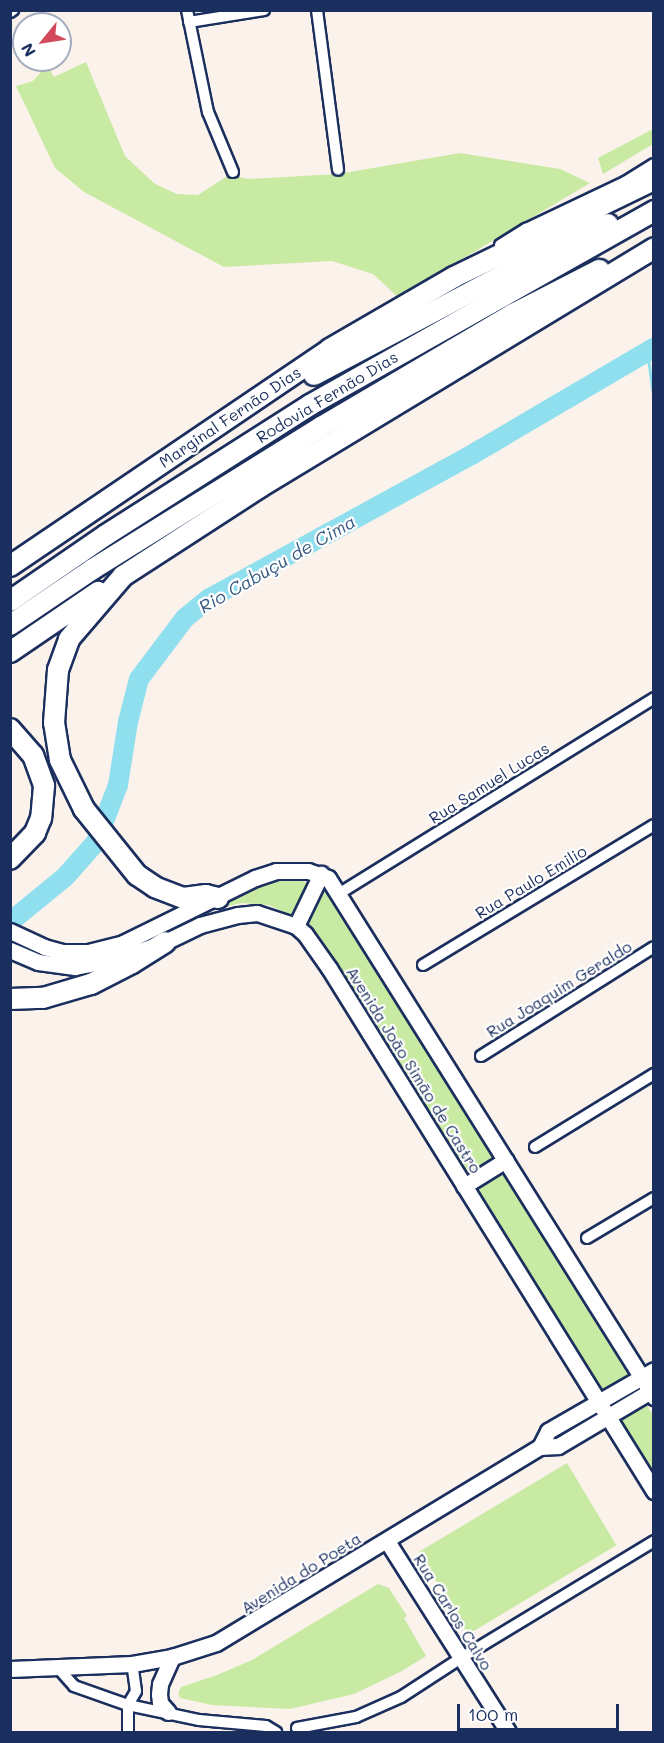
<!DOCTYPE html>
<meta charset="utf-8">
<style>
body{margin:0}
#map{position:relative;width:664px;height:1743px;overflow:hidden;background:#fbf2eb;font-family:Mali,sans-serif}
div>[style]{position:absolute}
[style*='--x']{left:calc(var(--x)*1px);top:calc(var(--y)*1px);width:calc(var(--w)*1px);rotate:calc(var(--a)*1deg)}
.green>*{inset:0;background:#c9eaa3;transform-origin:0 0}
.stream>*{height:3px;margin:-1.5px;padding:0 1.5px;transform-origin:1.5px;border-radius:1.5px;background:#90dfee}
.river>*{height:20px;margin:-10px;padding:0 10px;transform-origin:10px;border-radius:10px;background:#90dfee}
.roads{filter:drop-shadow(2px 0 #1b2f5e) drop-shadow(-2px 0 #1b2f5e) drop-shadow(0 2px #1b2f5e) drop-shadow(0 -2px #1b2f5e)}
.street>*{height:10px;margin:-5px;padding:0 5px;transform-origin:5px;border-radius:5px;background:#fff}
.secondary>*{height:15px;margin:-7.5px;padding:0 7.5px;transform-origin:7.5px;border-radius:7.5px;background:#fff}
.highway>*{height:20px;margin:-10px;padding:0 10px;transform-origin:10px;border-radius:10px;background:#fff}
span{translate:-50% -50%;white-space:nowrap;text-align:center;line-height:1.15;-webkit-text-stroke:4.5px #fff;paint-order:stroke}
.street-label{font-size:16px;color:#1b2f5e}
.water-label{font-size:18px;color:#385b82;font-style:italic}
.frame{position:absolute;inset:0;border:12px solid #1b2f5e;pointer-events:none}
.north{position:absolute;left:12px;top:12px;width:60px;height:60px;box-sizing:border-box;background:#fff;border:2px solid #a4acbf;border-radius:50%;rotate:240deg;font-size:16px;font-weight:700;line-height:24px;text-align:center;color:#1b2f5e}
.north::after{content:'';display:block;margin:auto;width:21px;height:27px;background:#d1495b;clip-path:polygon(50% 0,100% 100%,50% 72%,0 100%)}
.scale{position:absolute;left:457px;top:1704px;width:162px;height:27px;box-sizing:border-box;border:3px solid #1b2f5e;border-top:0;padding-left:8px;font-size:18px;line-height:21px;white-space:nowrap;color:#1b2f5e;-webkit-text-stroke:4px #fff;paint-order:stroke}
</style>
<div id="map">
<div class="green">
<div style="clip-path:polygon(86px 62px,125px 156px,155px 184px,177px 194px,198px 195px,229px 175px,249px 179px,338px 174px,460px 153px,560px 169px,590px 183px,398px 297px,373px 274px,332px 261px,224px 267px,84px 192px,55px 168px,16px 86px,33px 81px,47px 65px,54px 77px)"></div>
<div style="clip-path:polygon(653px 129px,653px 144px,603px 174px,598px 158px)"></div>
<div style="clip-path:polygon(277px 879px,303px 881px,332px 897px,653px 1415px,653px 1476px,318px 936px,300px 920px,269px 905px,242px 903px,209px 910px,256px 885px)"></div>
<div style="left:567px;top:1463px;width:96px;height:173px;rotate:59deg"></div>
<div style="clip-path:polygon(378px 1584px,389px 1588px,407px 1616px,404px 1618px,426px 1656px,402px 1671px,354px 1694px,290px 1709px,212px 1705px,180px 1698px,178px 1693px,181px 1687px,217px 1675px,252px 1660px)"></div>
</div>
<div class="stream">
<div style="--x:647;--y:352;--w:49;--a:81.9"></div>
</div>
<div class="river">
<div style="--x:10;--y:922;--w:71;--a:-39.3"></div>
<div style="--x:65;--y:877;--w:47;--a:-48.5"></div>
<div style="--x:96;--y:842;--w:61;--a:-68.9"></div>
<div style="--x:118;--y:785;--w:64;--a:-81"></div>
<div style="--x:128;--y:722;--w:44;--a:-75.7"></div>
<div style="--x:139;--y:679;--w:76;--a:-53"></div>
<div style="--x:185;--y:618;--w:32;--a:-39"></div>
<div style="--x:210;--y:598;--w:300;--a:-28.7"></div>
<div style="--x:473;--y:454;--w:210;--a:-30.4"></div>
</div>
<div class="roads">
<div class="street">
<div style="--x:187;--y:10;--w:104;--a:78.4"></div>
<div style="--x:208;--y:112;--w:65;--a:67.4"></div>
<div style="--x:317;--y:10;--w:161;--a:82.5"></div>
<div style="--x:10;--y:12;--w:4;--a:-34"></div>
<div style="--x:189;--y:22;--w:76;--a:-9.1"></div>
<div style="--x:500;--y:245;--w:31;--a:-32"></div>
<div style="--x:526;--y:229;--w:110;--a:-25.4"></div>
<div style="--x:625;--y:182;--w:34;--a:-32"></div>
<div style="--x:340;--y:893;--w:370;--a:-31.8"></div>
<div style="--x:423;--y:965;--w:270;--a:-31.2"></div>
<div style="--x:481;--y:1056;--w:204;--a:-32.2"></div>
<div style="--x:535;--y:1147;--w:140;--a:-31.5"></div>
<div style="--x:587;--y:1238;--w:78;--a:-30.8"></div>
<div style="--x:58;--y:1668;--w:24;--a:48"></div>
<div style="--x:74;--y:1686;--w:57;--a:19.4"></div>
<div style="--x:128;--y:1705;--w:73;--a:11.9"></div>
<div style="--x:199;--y:1720;--w:67;--a:5.1"></div>
<div style="--x:266;--y:1726;--w:12;--a:31"></div>
<div style="--x:297;--y:1728;--w:60;--a:-10.6"></div>
<div style="--x:356;--y:1717;--w:49;--a:-24"></div>
<div style="--x:401;--y:1697;--w:72;--a:-33"></div>
<div style="--x:461;--y:1658;--w:226;--a:-31.2"></div>
<div style="--x:128;--y:1732;--w:27;--a:-90"></div>
<div style="--x:128;--y:1705;--w:16;--a:-60"></div>
<div style="--x:136;--y:1691;--w:27;--a:-98"></div>
</div>
<div class="secondary">
<div style="--x:296;--y:926;--w:58;--a:-64.3"></div>
<div style="--x:10;--y:931;--w:38;--a:25"></div>
<div style="--x:44;--y:947;--w:20;--a:15"></div>
<div style="--x:63;--y:952;--w:25;--a:0"></div>
<div style="--x:88;--y:952;--w:36;--a:-14"></div>
<div style="--x:123;--y:943;--w:147;--a:-26.2"></div>
<div style="--x:255;--y:878;--w:22;--a:-18"></div>
<div style="--x:276;--y:871;--w:32;--a:0"></div>
<div style="--x:308;--y:871;--w:21;--a:19"></div>
<div style="--x:328;--y:878;--w:613;--a:57.87"></div>
<div style="--x:10;--y:950;--w:30;--a:23"></div>
<div style="--x:38;--y:962;--w:37;--a:8"></div>
<div style="--x:75;--y:967;--w:42;--a:-11"></div>
<div style="--x:116;--y:959;--w:52;--a:-19.1"></div>
<div style="--x:165;--y:942;--w:39;--a:-26"></div>
<div style="--x:200;--y:925;--w:39;--a:-15"></div>
<div style="--x:238;--y:915;--w:19;--a:-6"></div>
<div style="--x:257;--y:913;--w:41;--a:18.4"></div>
<div style="--x:296;--y:926;--w:12;--a:42"></div>
<div style="--x:305;--y:934;--w:42;--a:54.8"></div>
<div style="--x:329;--y:968;--w:616;--a:58.14"></div>
<div style="--x:464;--y:1186;--w:49;--a:-31.8"></div>
<div style="--x:540;--y:1447;--w:18;--a:-63"></div>
<div style="--x:548;--y:1431;--w:122;--a:-29.9"></div>
<div style="--x:387;--y:1541;--w:226;--a:57.6"></div>
<div style="--x:10;--y:1669;--w:122;--a:-2.3"></div>
<div style="--x:132;--y:1664;--w:41;--a:-9.9"></div>
<div style="--x:172;--y:1657;--w:46;--a:-17.7"></div>
<div style="--x:216;--y:1643;--w:379;--a:-31.2"></div>
<div style="--x:540;--y:1447;--w:18;--a:-3"></div>
<div style="--x:558;--y:1446;--w:112;--a:-30.7"></div>
<div style="--x:168;--y:1712;--w:12;--a:-132"></div>
<div style="--x:160;--y:1703;--w:9;--a:-96"></div>
<div style="--x:159;--y:1694;--w:10;--a:-84"></div>
<div style="--x:160;--y:1684;--w:30;--a:-66"></div>
</div>
<div class="highway">
<div style="--x:314;--y:375;--w:280;--a:-27.9"></div>
<div style="--x:561;--y:244;--w:51;--a:-23.1"></div>
<div style="--x:10;--y:566;--w:387;--a:-34.1"></div>
<div style="--x:330;--y:349;--w:143;--a:-30.1"></div>
<div style="--x:454;--y:277;--w:222;--a:-25.9"></div>
<div style="--x:10;--y:601;--w:116;--a:-34.5"></div>
<div style="--x:106;--y:535;--w:242;--a:-32.5"></div>
<div style="--x:310;--y:405;--w:395;--a:-29.4"></div>
<div style="--x:10;--y:625;--w:100;--a:-34"></div>
<div style="--x:93;--y:569;--w:269;--a:-31.9"></div>
<div style="--x:321;--y:427;--w:223;--a:-30.5"></div>
<div style="--x:513;--y:314;--w:97;--a:-27.1"></div>
<div style="--x:10;--y:652;--w:107;--a:-34.3"></div>
<div style="--x:10;--y:729;--w:35;--a:49"></div>
<div style="--x:33;--y:755;--w:33;--a:70"></div>
<div style="--x:44;--y:786;--w:32;--a:95"></div>
<div style="--x:41;--y:818;--w:16;--a:112"></div>
<div style="--x:35;--y:833;--w:36;--a:134"></div>
<div style="--x:218;--y:898;--w:12;--a:-166"></div>
<div style="--x:206;--y:895;--w:23;--a:173"></div>
<div style="--x:183;--y:898;--w:30;--a:-159"></div>
<div style="--x:155;--y:887;--w:22;--a:-146"></div>
<div style="--x:137;--y:875;--w:85;--a:-128.8"></div>
<div style="--x:84;--y:809;--w:55;--a:-116.1"></div>
<div style="--x:60;--y:760;--w:37;--a:-99"></div>
<div style="--x:54;--y:723;--w:53;--a:-85.7"></div>
<div style="--x:58;--y:670;--w:33;--a:-70"></div>
<div style="--x:69;--y:639;--w:83;--a:-49.4"></div>
<div style="--x:123;--y:576;--w:163;--a:-33"></div>
<div style="--x:260;--y:487;--w:461;--a:-31.2"></div>
<div style="--x:10;--y:999;--w:33;--a:-2"></div>
<div style="--x:43;--y:998;--w:50;--a:-16.3"></div>
<div style="--x:91;--y:984;--w:46;--a:-27.1"></div>
<div style="--x:132;--y:963;--w:39;--a:-32"></div>
</div>
</div>
<div class="street-label">
<span style="left:327px;top:397px;rotate:-31deg">Rodovia Fernão Dias</span>
<span style="left:230px;top:417px;rotate:-34deg">Marginal Fernão Dias</span>
<span style="left:489px;top:783px;rotate:-32deg">Rua Samuel Lucas</span>
<span style="left:531px;top:882px;rotate:-31deg">Rua Paulo Emilio</span>
<span style="left:559px;top:989px;rotate:-32deg">Rua Joaquim Geraldo</span>
<span style="left:414px;top:1070px;rotate:58deg">Avenida João Simão de Castro</span>
<span style="left:301px;top:1573px;rotate:-32deg">Avenida do Poeta</span>
<span style="left:453px;top:1612px;rotate:58deg">Rua Carlos Calvo</span>
</div>
<div class="water-label">
<span style="left:277px;top:564px;rotate:-30deg">Rio Cabuçu de Cima</span>
</div>
<div class="frame"></div>
<div class="north">N</div>
<div class="scale">100 m</div>
</div>
